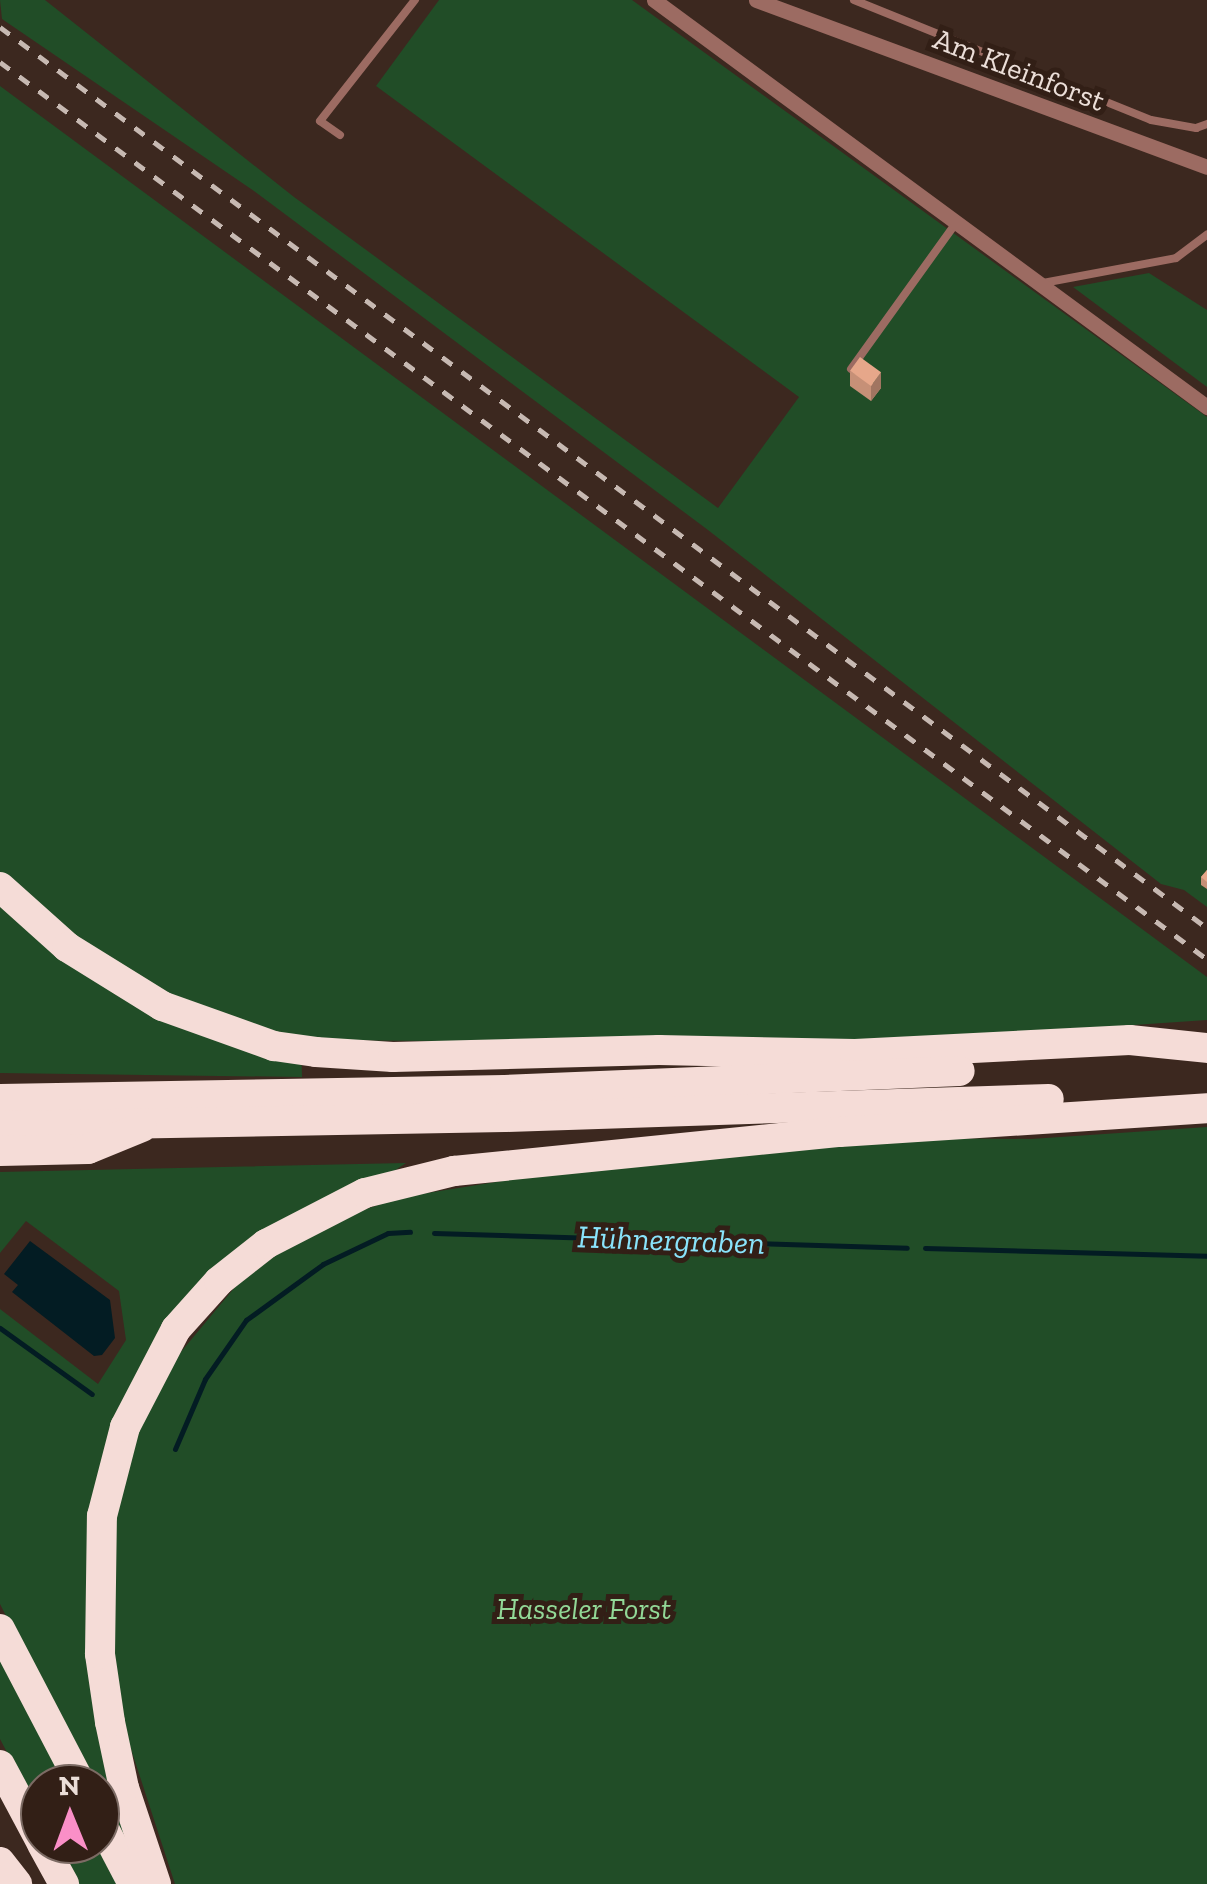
<!DOCTYPE html>
<meta charset="utf-8">
<style>
body{margin:0}
#map{position:relative;width:1207px;height:1884px;overflow:hidden;background:#3c281f;font-family:"Zilla Slab",serif}
div>[style]{position:absolute}
[style*='--x']{left:calc(var(--x)*1px);top:calc(var(--y)*1px);width:calc(var(--w)*1px);rotate:calc(var(--a)*1deg)}
.green>*{inset:0;background:#214d27}
.water>*{inset:0;background:#031c23}
.stream>*{height:5px;margin:-2.5px;padding:0 2.5px;transform-origin:2.5px;border-radius:2.5px;background:#031c23}
.lane>*{height:8px;margin:-4px;padding:0 4px;transform-origin:4px;border-radius:4px;background:#9c6b62}
.street>*{height:15px;margin:-7.5px;padding:0 7.5px;transform-origin:7.5px;border-radius:7.5px;background:#9c6b62}
.highway>*{height:30px;margin:-15px;padding:0 15px;transform-origin:15px;border-radius:15px;background:#f5dcd7}
.rail>*{height:5px;margin-top:-2.5px;transform-origin:0;background:repeating-linear-gradient(90deg,#c7b9b2 0 12px,transparent 0 24px)}
.wall>*{inset:0;background:#c69077}
.shaded-wall>*{inset:0;background:#a17561}
.building>*{inset:0;background:#e6a78a;transform-origin:0 0}
span{translate:-50% -50%;white-space:nowrap;text-align:center;line-height:1.15;-webkit-text-stroke:10px #321f16;paint-order:stroke}
.street-label{font-size:30px;color:#ebded8}
.park-label{font-size:30px;color:#92d897;font-style:italic}
.water-label{font-size:32px;color:#89e3fb;font-style:italic}
.north{position:absolute;left:20px;top:1764px;width:100px;height:100px;box-sizing:border-box;background:#321f16;border:2px solid #7c6b64;border-radius:50%;rotate:359deg;font-size:28px;font-weight:700;line-height:40px;text-align:center;color:#ebded8}
.north::after{content:'';display:block;margin:auto;width:35px;height:45px;background:#fa8fc7;clip-path:polygon(50% 0,100% 100%,50% 72%,0 100%)}
</style>
<div id="map">
<div class="green">
<div style="clip-path:polygon(0 0,45px 0,294px 197px,718px 508px,799px 397px,376px 86px,439px 0,632px 0,1207px 417px,1207px 907px,1184px 890px,1161px 884px,708px 530px,254px 191px,2px 19px)"></div>
<div style="clip-path:polygon(0 86px,1207px 977px,1207px 1020px,855px 1044px,301px 1040px,302px 1077px,0 1073px)"></div>
<div style="clip-path:polygon(1149px 273px,1207px 310px,1207px 387px,1073px 287px)"></div>
<div style="clip-path:polygon(1207px 1127px,1207px 1884px,175px 1884px,129px 1743px,116px 1675px,109px 1575px,118px 1502px,147px 1403px,180px 1353px,235px 1287px,286px 1247px,363px 1210px,402px 1197px,584px 1168px,913px 1138px,1031px 1139px)"></div>
<div style="clip-path:polygon(406px 1163px,174px 1318px,91px 1556px,142px 1884px,100px 1801px,100px 1784px,91px 1784px,0 1604px,0 1309px,98px 1384px,126px 1340px,119px 1291px,26px 1221px,0 1253px,0 1172px)"></div>
<div style="clip-path:polygon(0 1655px,67px 1784px,40px 1784px,40px 1815px,0 1739px)"></div>
<div style="clip-path:polygon(55px 1844px,98px 1844px,119px 1884px,76px 1884px)"></div>
</div>
<div class="water">
<div style="clip-path:polygon(30px 1241px,110px 1300px,115px 1338px,102px 1355px,94px 1356px,12px 1292px,18px 1285px,4px 1274px)"></div>
</div>
<div class="stream">
<div style="--x:434;--y:1233;--w:473;--a:1.8"></div>
<div style="--x:925;--y:1248;--w:282;--a:1.6"></div>
<div style="--x:0;--y:1328;--w:113;--a:35.7"></div>
<div style="--x:175;--y:1449;--w:76;--a:-66.8"></div>
<div style="--x:205;--y:1379;--w:72;--a:-55.2"></div>
<div style="--x:246;--y:1320;--w:95;--a:-36"></div>
<div style="--x:323;--y:1264;--w:72;--a:-25.5"></div>
<div style="--x:388;--y:1233;--w:22;--a:-3"></div>
</div>
<div class="lane">
<div style="--x:854;--y:0;--w:320;--a:22"></div>
<div style="--x:1151;--y:120;--w:46;--a:10.1"></div>
<div style="--x:1196;--y:128;--w:12;--a:-20"></div>
<div style="--x:340;--y:135;--w:24;--a:-145"></div>
<div style="--x:320;--y:121;--w:154;--a:-51.9"></div>
<div style="--x:1043;--y:283;--w:135;--a:-10.6"></div>
<div style="--x:1176;--y:258;--w:39;--a:-37"></div>
<div style="--x:851;--y:369;--w:180;--a:-54.3"></div>
</div>
<div class="street">
<div style="--x:654;--y:0;--w:687;--a:36.35"></div>
<div style="--x:756;--y:0;--w:481;--a:20.3"></div>
</div>
<div class="highway">
<div style="--x:0;--y:887;--w:90;--a:41.8"></div>
<div style="--x:67;--y:947;--w:112;--a:31.8"></div>
<div style="--x:162;--y:1006;--w:119;--a:19.7"></div>
<div style="--x:274;--y:1046;--w:42;--a:8.1"></div>
<div style="--x:316;--y:1052;--w:77;--a:3.7"></div>
<div style="--x:393;--y:1057;--w:266;--a:-1.5"></div>
<div style="--x:659;--y:1050;--w:196;--a:1.2"></div>
<div style="--x:855;--y:1054;--w:275;--a:-2.9"></div>
<div style="--x:1130;--y:1040;--w:77;--a:5.9"></div>
<div style="--x:0;--y:1099;--w:505;--a:-1.02"></div>
<div style="--x:505;--y:1090;--w:455;--a:-2.4"></div>
<div style="--x:0;--y:1126;--w:505;--a:-1.02"></div>
<div style="--x:505;--y:1117;--w:544;--a:-1.9"></div>
<div style="--x:0;--y:1151;--w:88;--a:-1.3"></div>
<div style="--x:88;--y:1149;--w:58;--a:-22.2"></div>
<div style="--x:0;--y:1629;--w:175;--a:62.4"></div>
<div style="--x:0;--y:1765;--w:85;--a:61.9"></div>
<div style="--x:100;--y:1821;--w:71;--a:62.4"></div>
<div style="--x:42;--y:1844;--w:46;--a:61.2"></div>
<div style="--x:0;--y:1862;--w:28;--a:52"></div>
<div style="--x:156;--y:1884;--w:101;--a:-108.4"></div>
<div style="--x:124;--y:1788;--w:67;--a:-102"></div>
<div style="--x:110;--y:1722;--w:69;--a:-98.4"></div>
<div style="--x:100;--y:1654;--w:138;--a:-89.2"></div>
<div style="--x:102;--y:1516;--w:92;--a:-75.5"></div>
<div style="--x:125;--y:1427;--w:110;--a:-62.5"></div>
<div style="--x:176;--y:1329;--w:64;--a:-48.1"></div>
<div style="--x:219;--y:1281;--w:60;--a:-38.2"></div>
<div style="--x:266;--y:1244;--w:111;--a:-27.3"></div>
<div style="--x:365;--y:1193;--w:92;--a:-13.9"></div>
<div style="--x:454;--y:1171;--w:388;--a:-5.8"></div>
<div style="--x:840;--y:1132;--w:368;--a:-3.7"></div>
</div>
<div class="rail">
<div style="--x:0;--y:27;--w:1506;--a:36.74"></div>
<div style="--x:0;--y:62;--w:1504;--a:36.62"></div>
</div>
<div class="wall">
<div style="clip-path:polygon(850px 371px,881px 388px,871px 401px,850px 386px)"></div>
<div style="clip-path:polygon(1207px 870px,1207px 889px,1201px 885px,1201px 877px)"></div>
</div>
<div class="shaded-wall">
<div style="clip-path:polygon(881px 372px,881px 388px,871px 401px,871px 386px)"></div>
</div>
<div class="building">
<div style="left:860px;top:357px;width:26px;height:17px;rotate:36deg"></div>
<div style="clip-path:polygon(1207px 870px,1207px 882px,1201px 877px)"></div>
</div>
<div class="street-label">
<span style="left:1019px;top:70px;rotate:21deg">Am Kleinforst</span>
</div>
<div class="park-label">
<span style="left:584px;top:1609px">Hasseler Forst</span>
</div>
<div class="water-label">
<span style="left:671px;top:1240px;rotate:2deg">Hühnergraben</span>
</div>
<div class="north">N</div>
</div>
